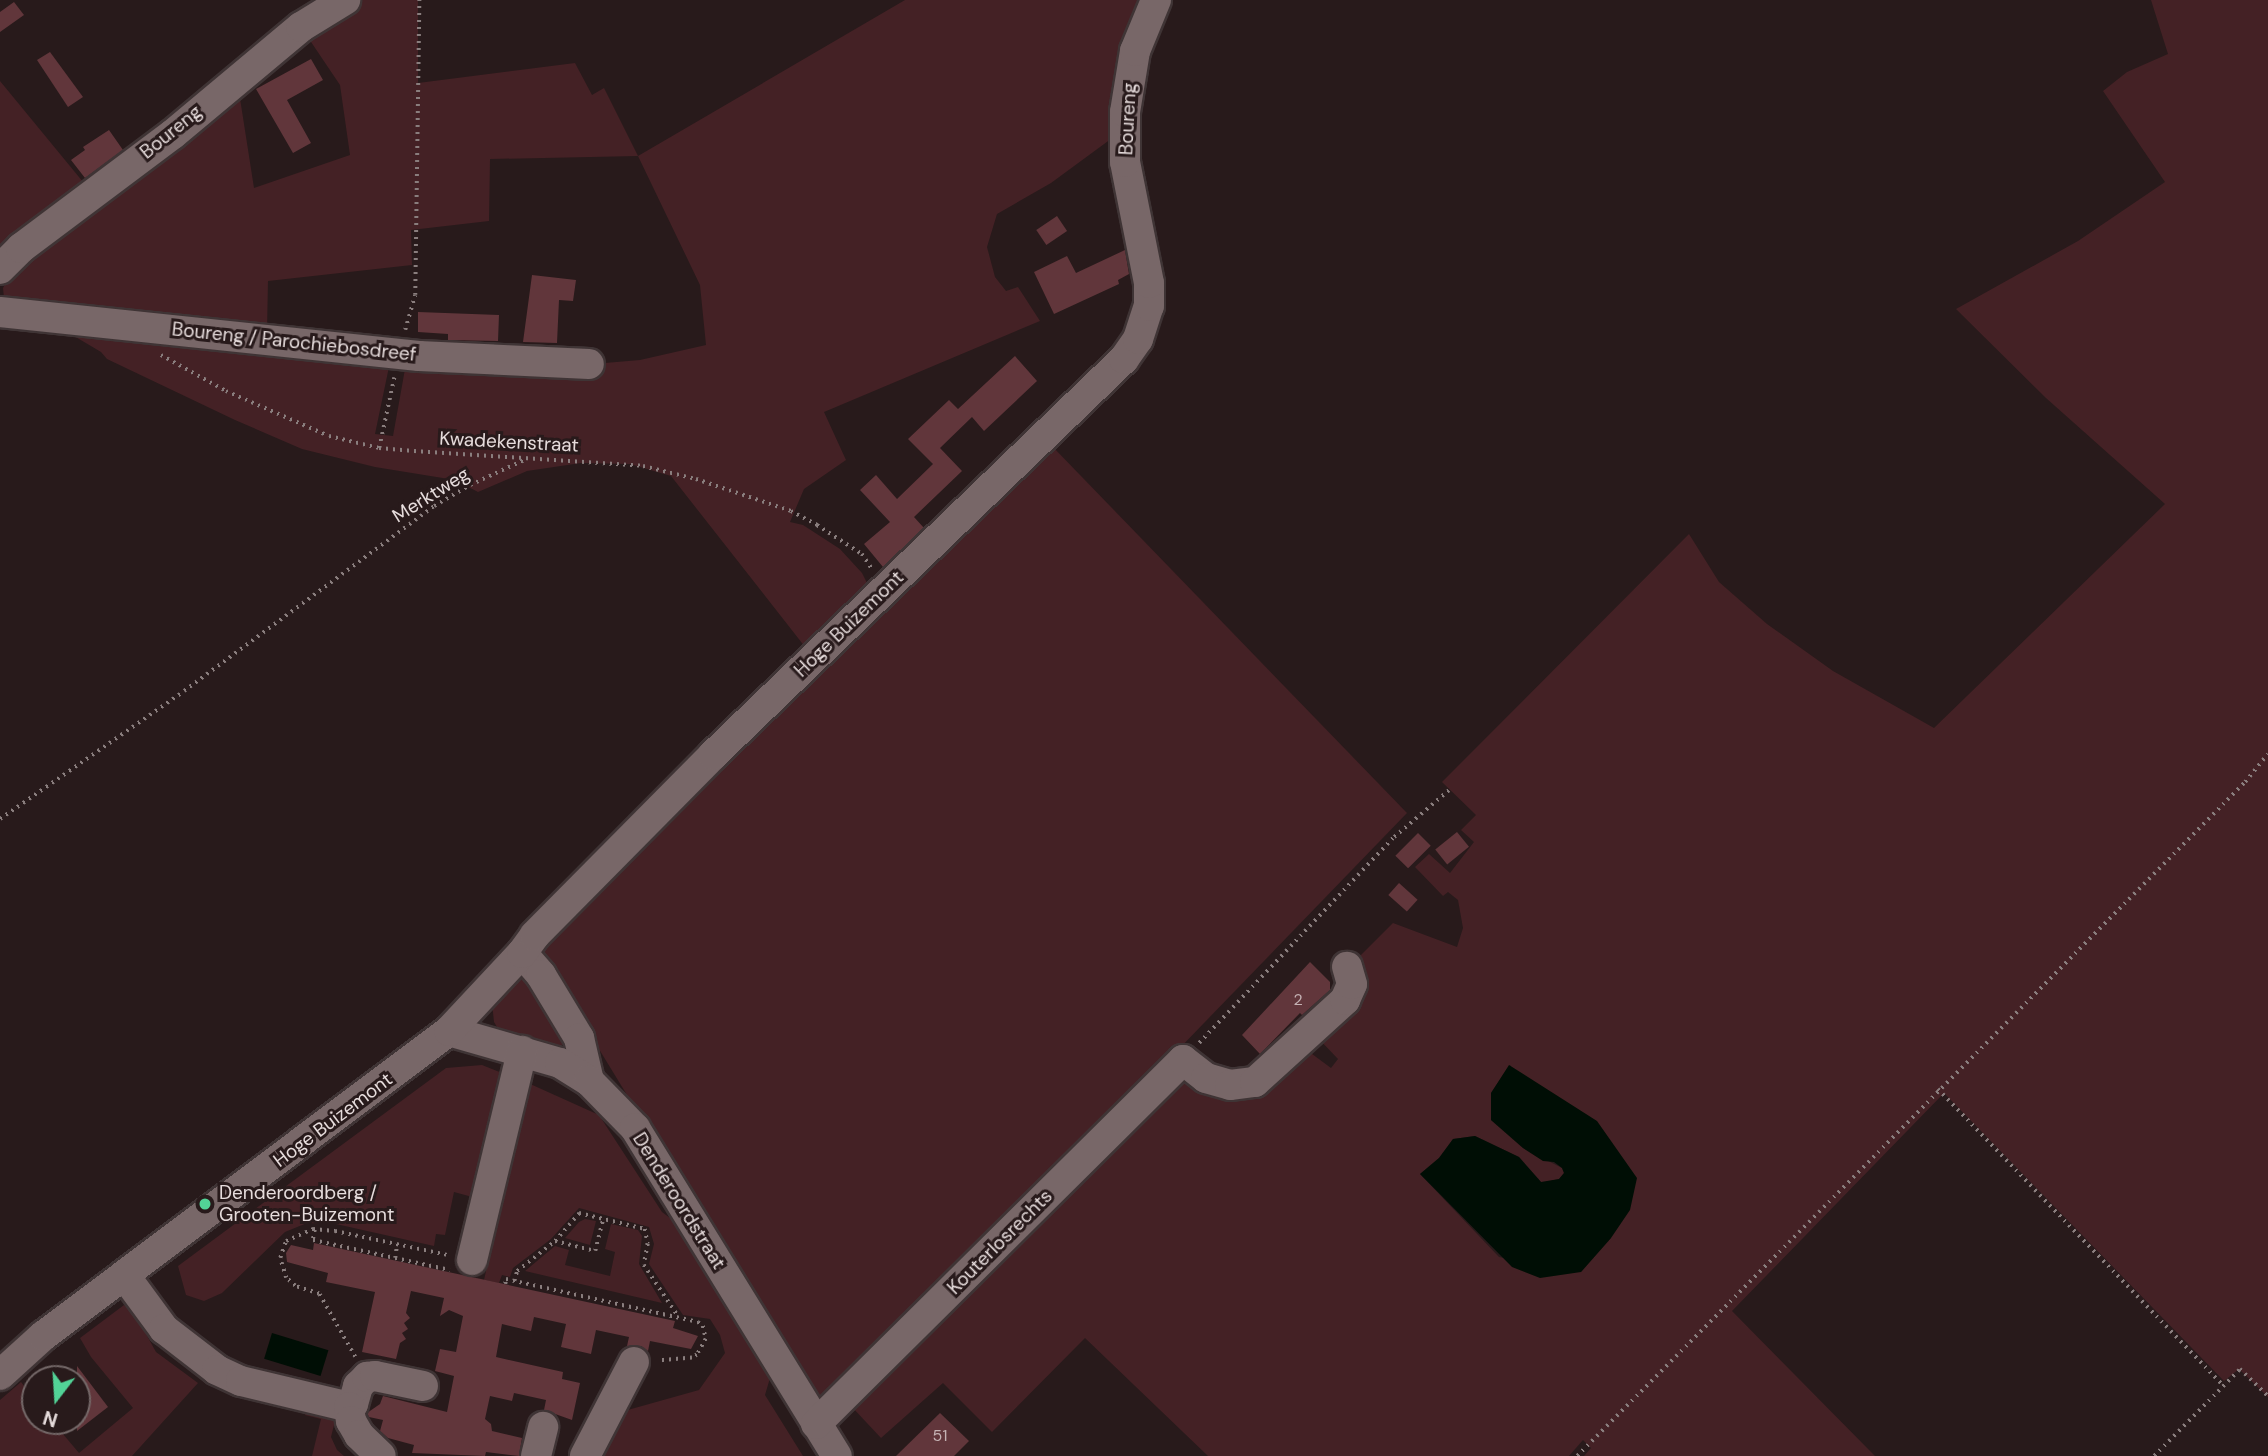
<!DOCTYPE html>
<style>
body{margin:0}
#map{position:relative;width:2268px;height:1456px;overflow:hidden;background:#281a1b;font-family:"DM Sans",sans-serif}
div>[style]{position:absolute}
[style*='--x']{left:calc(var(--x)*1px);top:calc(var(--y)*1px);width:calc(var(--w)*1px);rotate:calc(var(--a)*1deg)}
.green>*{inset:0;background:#442125}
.water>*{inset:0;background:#000e05;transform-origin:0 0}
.building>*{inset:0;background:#61363b;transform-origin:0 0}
.path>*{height:3.5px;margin-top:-1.75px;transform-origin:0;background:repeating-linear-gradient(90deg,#8a7e7e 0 2px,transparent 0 7px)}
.roads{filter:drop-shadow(2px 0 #3f3435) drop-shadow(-2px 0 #3f3435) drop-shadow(0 2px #3f3435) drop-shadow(0 -2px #3f3435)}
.minor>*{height:30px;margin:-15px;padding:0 15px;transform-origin:15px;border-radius:15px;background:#786768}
.dots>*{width:19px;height:19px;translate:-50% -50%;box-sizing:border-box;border:4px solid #281a1b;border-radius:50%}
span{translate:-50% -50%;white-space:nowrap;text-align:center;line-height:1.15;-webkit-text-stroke:6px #281a1b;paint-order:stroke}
.number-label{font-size:16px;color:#c5b2b4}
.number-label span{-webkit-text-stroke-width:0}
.street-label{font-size:19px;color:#e6dcdc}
.poi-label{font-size:19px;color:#e6dcdc}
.left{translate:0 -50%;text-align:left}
.north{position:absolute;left:21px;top:1365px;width:70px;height:70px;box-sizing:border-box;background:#281a1b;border:2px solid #746868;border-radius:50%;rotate:197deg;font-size:19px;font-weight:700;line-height:28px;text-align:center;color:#e6dcdc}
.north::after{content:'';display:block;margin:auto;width:24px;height:32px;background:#52d397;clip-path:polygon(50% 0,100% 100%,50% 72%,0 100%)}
</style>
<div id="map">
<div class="green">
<div style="clip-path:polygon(362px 0,418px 0,418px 83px,575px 63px,592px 95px,604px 88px,638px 156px,905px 0,1146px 0,1115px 136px,1051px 183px,997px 214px,987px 247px,995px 277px,1006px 291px,1018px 287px,1040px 321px,824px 412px,846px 460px,804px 489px,790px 522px,803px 525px,840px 549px,862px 573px,872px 593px,809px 652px,671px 476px,630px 464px,581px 463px,527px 471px,478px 492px,455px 480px,375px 467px,302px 449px,235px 420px,107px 359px,101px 352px,74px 336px,75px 326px,390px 362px,375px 434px,393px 436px,405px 369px,558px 378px,593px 364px,640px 360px,706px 345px,700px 285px,638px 156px,490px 159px,489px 221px,411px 230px,412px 265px,268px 281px,267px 331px,4px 298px,3px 288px,15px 266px,239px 92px,254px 188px,350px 155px,340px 85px,307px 36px)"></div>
<div style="clip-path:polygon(evenodd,2151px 0,2268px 0,2268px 1397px,2239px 1369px,2224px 1381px,1944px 1093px,1732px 1311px,1875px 1456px,1584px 1456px,1591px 1448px,1583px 1440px,1569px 1456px,1208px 1456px,1085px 1338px,992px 1432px,943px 1383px,881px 1438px,851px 1406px,1181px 1081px,1229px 1093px,1304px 1048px,1331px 1068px,1338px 1059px,1316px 1036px,1350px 966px,1393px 923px,1457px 947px,1463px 928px,1458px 900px,1448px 892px,1443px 896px,1415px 867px,1429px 854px,1450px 873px,1474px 842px,1461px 830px,1476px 815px,1442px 782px,1689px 534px,1719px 582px,1767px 624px,1833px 671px,1934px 728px,2165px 504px,2046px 398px,1956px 309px,2078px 241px,2165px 182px,2103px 91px,2127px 72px,2168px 54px,2151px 0,1510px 1065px,1611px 1238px,1581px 1272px,1499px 1257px,1420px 1174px,1439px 1158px,1453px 1139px,1475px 1136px,1519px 1157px,1542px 1183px,1559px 1179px,1564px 1173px,1562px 1168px,1523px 1148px,1491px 1120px,1491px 1093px,1510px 1065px)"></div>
<div style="clip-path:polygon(0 81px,88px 188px,0 256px)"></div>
<div style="clip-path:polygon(1051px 445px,1407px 813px,1147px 1082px,817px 1406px,536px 946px)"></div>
<div style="clip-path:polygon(517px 977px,528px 979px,566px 1041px,561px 1046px,551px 1047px,497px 1027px,494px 1022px,492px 1003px)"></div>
<div style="clip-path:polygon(482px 1065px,507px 1075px,476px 1198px,454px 1192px,445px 1235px,436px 1234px,434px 1246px,336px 1224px,307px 1223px,285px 1232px,222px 1293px,204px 1301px,186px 1295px,178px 1266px,446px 1068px)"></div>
<div style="clip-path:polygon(528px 1083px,599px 1115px,662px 1212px,682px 1227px,770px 1378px,765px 1395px,803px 1456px,596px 1456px,617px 1413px,699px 1390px,725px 1353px,720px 1335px,710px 1319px,683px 1315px,649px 1264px,654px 1244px,649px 1227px,579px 1208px,551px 1239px,513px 1268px,510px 1277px,502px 1275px,499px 1283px,484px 1280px)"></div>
<div style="clip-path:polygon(585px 1219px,596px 1221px,590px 1245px,565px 1238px,579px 1222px)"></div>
<div style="clip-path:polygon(611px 1224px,638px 1230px,642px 1236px,639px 1264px,662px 1303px,525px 1271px,555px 1246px,569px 1250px,565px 1265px,610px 1276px,615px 1252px,605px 1249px)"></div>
<div style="clip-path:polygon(124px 1305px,135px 1314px,156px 1352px,198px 1383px,132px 1456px,0 1456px,0 1400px,21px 1382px,35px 1400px,35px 1421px,52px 1421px,79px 1453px,133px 1408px,91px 1357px,80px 1338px)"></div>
<div style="clip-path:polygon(306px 1411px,335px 1421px,331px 1437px,337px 1450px,344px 1456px,312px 1456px,321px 1419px,305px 1415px)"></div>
</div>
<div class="water">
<div style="clip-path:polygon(1509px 1065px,1597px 1121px,1637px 1178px,1630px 1210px,1611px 1238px,1581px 1272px,1540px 1278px,1512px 1267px,1420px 1174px,1439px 1158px,1453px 1139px,1475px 1136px,1519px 1157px,1541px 1182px,1559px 1179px,1564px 1173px,1562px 1168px,1554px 1162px,1543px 1161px,1523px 1148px,1491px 1120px,1491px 1093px)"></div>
<div style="left:272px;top:1333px;width:59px;height:27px;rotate:17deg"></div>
</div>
<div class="building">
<div style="clip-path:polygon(14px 2px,24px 15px,0 32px,0 12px)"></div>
<div style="clip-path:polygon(50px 52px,83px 97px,68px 107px,37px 60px)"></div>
<div style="clip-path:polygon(311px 59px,323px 80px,287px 100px,311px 143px,293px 153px,256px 89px)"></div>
<div style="clip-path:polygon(109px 130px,123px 150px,85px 178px,71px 160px,85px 150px,83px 147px)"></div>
<div style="left:1057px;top:216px;width:18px;height:25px;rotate:56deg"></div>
<div style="clip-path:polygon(1125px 250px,1129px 274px,1118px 280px,1119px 284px,1054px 314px,1034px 272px,1067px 256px,1076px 273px)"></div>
<div style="clip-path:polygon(532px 275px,576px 280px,573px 301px,559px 300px,557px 343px,523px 342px)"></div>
<div style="clip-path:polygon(418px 312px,499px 315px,498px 341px,448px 340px,448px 334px,418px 332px)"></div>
<div style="clip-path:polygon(1015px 356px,1037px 381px,984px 431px,972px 417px,940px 448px,962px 471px,914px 517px,924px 528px,883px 567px,864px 544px,890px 522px,860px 490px,876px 475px,897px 499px,933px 464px,908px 439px,949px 400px,958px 409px)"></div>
<div style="left:1457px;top:832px;width:19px;height:28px;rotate:51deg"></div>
<div style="left:1418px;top:833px;width:18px;height:32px;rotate:45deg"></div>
<div style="left:1399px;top:883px;width:25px;height:16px;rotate:42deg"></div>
<div style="clip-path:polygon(1310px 962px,1330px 982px,1330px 990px,1302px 1015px,1300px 1013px,1260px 1054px,1242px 1035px)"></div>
<div style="clip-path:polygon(314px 1243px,675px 1321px,673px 1328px,698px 1336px,691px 1349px,650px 1341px,648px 1351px,641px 1346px,627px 1346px,629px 1337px,596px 1330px,591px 1354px,561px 1347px,566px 1324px,534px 1317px,531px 1331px,502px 1324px,496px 1357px,563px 1372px,562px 1379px,580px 1383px,572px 1420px,544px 1410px,546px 1400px,514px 1393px,512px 1401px,490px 1396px,485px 1419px,491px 1424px,492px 1431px,522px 1438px,519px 1456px,486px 1452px,485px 1456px,412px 1453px,414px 1445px,388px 1438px,380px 1431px,383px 1420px,369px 1417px,367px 1413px,380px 1404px,383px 1396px,447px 1412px,454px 1376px,435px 1371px,440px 1349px,456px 1352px,463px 1316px,449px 1310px,440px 1316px,444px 1298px,411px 1291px,406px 1313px,410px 1318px,404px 1323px,408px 1329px,402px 1333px,406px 1339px,400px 1343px,396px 1359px,362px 1352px,375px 1292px,326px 1282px,328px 1273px,287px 1262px,286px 1253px,291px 1245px,313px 1250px)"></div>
<div style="clip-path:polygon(77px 1366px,108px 1407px,77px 1431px)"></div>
<div style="clip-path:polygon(940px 1413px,969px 1441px,954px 1456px,896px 1456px)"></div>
</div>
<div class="path">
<div style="--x:405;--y:330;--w:36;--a:-74"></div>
<div style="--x:415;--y:295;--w:295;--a:-89.2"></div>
<div style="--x:161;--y:355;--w:74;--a:29"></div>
<div style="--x:226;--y:391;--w:112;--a:23.6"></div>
<div style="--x:329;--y:436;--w:51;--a:13.5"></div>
<div style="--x:379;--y:448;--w:35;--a:5"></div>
<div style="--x:414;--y:451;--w:229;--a:3.7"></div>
<div style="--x:643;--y:466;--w:55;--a:13.8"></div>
<div style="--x:696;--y:479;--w:100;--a:18.6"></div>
<div style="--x:791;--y:511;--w:30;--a:28"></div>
<div style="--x:817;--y:525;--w:54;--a:32.8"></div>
<div style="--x:862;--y:554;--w:18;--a:56"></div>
<div style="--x:379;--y:448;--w:72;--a:-77.9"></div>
<div style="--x:0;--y:819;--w:224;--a:-34.8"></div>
<div style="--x:184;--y:691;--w:311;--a:-36.5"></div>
<div style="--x:434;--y:506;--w:42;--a:-30.3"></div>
<div style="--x:470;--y:485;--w:60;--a:-24.8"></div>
<div style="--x:1199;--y:1043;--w:284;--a:-46.6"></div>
<div style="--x:1394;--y:837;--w:72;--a:-40.5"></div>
<div style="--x:1938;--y:1089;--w:412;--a:46.1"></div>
<div style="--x:315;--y:1230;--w:10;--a:101"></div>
<div style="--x:313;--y:1240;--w:140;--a:12.4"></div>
<div style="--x:555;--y:1241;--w:41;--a:14"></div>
<div style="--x:595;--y:1251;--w:33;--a:-76"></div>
<div style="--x:395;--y:1258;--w:14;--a:-82"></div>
<div style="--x:514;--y:1281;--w:10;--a:-73"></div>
<div style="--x:517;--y:1271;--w:48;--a:-38.3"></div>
<div style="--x:555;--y:1241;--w:37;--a:-49"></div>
<div style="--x:579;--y:1213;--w:68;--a:13.6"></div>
<div style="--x:645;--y:1229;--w:15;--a:79"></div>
<div style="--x:648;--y:1244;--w:21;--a:101"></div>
<div style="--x:644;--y:1265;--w:61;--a:56.3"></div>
<div style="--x:505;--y:1284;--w:5;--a:-79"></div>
<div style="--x:506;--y:1279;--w:197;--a:12.6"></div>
<div style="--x:698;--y:1322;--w:6;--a:39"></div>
<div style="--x:703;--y:1326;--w:13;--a:77"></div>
<div style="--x:706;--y:1339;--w:18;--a:119"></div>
<div style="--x:697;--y:1355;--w:6;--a:149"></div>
<div style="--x:692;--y:1358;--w:35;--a:175"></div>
<div style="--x:355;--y:1357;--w:73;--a:-119.7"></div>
<div style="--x:319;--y:1294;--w:25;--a:-162"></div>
<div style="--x:295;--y:1286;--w:12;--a:-138"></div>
<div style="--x:286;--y:1278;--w:21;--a:-107"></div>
<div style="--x:280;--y:1258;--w:18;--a:-71"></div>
<div style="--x:286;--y:1241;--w:30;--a:-24"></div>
<div style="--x:313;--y:1229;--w:22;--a:5"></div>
<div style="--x:335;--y:1231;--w:116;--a:12"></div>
<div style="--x:1577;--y:1456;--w:949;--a:-45.26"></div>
<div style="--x:2245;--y:782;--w:36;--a:-51"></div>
<div style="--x:2154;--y:1456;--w:122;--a:-45.3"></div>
<div style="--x:2240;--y:1369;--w:39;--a:44"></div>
</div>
<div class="roads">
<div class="minor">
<div style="--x:0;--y:269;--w:30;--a:-45"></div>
<div style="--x:21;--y:248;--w:190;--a:-36.9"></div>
<div style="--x:173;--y:134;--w:167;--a:-39.9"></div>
<div style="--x:301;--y:27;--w:52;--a:-31.5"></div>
<div style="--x:0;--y:312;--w:421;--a:6"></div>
<div style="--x:419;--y:356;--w:170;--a:2.7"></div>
<div style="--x:522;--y:953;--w:29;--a:49"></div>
<div style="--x:541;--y:975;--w:74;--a:58.9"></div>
<div style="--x:579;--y:1038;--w:44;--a:76.9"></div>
<div style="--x:449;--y:1031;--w:116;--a:16.1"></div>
<div style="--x:560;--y:1063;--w:34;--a:32"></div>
<div style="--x:589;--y:1081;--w:66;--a:45.6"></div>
<div style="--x:635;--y:1128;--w:385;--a:58.4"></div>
<div style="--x:472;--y:1260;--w:215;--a:-76.5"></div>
<div style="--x:125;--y:1276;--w:66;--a:53.7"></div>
<div style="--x:164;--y:1329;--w:67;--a:37.7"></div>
<div style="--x:217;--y:1370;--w:26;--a:25"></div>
<div style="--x:241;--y:1381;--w:111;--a:13.5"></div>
<div style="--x:349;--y:1407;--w:5;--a:-37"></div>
<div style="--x:353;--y:1404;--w:19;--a:-74"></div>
<div style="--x:358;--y:1386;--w:13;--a:-45"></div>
<div style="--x:367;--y:1377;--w:8;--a:-7"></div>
<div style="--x:375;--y:1376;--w:49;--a:11.8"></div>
<div style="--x:0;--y:1375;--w:58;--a:-42.2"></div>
<div style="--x:43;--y:1336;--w:508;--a:-36.92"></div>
<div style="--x:449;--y:1031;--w:107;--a:-46.9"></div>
<div style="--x:522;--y:953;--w:22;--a:-54"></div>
<div style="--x:535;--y:935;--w:253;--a:-45.3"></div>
<div style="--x:713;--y:755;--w:571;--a:-43.94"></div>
<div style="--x:1124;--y:359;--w:24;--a:-55"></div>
<div style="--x:1138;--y:339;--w:35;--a:-72"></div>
<div style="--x:1149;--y:306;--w:23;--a:-90"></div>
<div style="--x:1149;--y:283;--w:123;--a:-101.2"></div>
<div style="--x:1125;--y:162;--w:50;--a:-90"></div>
<div style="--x:1125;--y:112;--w:62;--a:-80.7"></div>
<div style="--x:1135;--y:51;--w:55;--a:-67.6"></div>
<div style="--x:349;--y:1407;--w:14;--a:82"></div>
<div style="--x:351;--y:1421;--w:16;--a:60"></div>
<div style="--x:359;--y:1435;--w:30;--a:44"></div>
<div style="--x:816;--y:1424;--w:517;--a:-44.76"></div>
<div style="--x:1183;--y:1060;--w:29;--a:38"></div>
<div style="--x:1206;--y:1078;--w:25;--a:16"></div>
<div style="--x:1230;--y:1085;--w:25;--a:-7"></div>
<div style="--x:1255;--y:1082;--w:122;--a:-42.3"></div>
<div style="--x:1345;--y:1000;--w:17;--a:-66"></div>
<div style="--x:1352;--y:984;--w:18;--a:-106"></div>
<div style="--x:536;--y:1456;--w:30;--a:-76"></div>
<div style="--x:585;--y:1456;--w:106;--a:-62.5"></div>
</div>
</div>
<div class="dots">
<div style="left:205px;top:1204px;background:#52d397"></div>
</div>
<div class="number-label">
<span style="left:1298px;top:1000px">2</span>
<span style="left:940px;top:1436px">51</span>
</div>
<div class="street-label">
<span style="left:1128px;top:119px;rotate:-87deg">Boureng</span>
<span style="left:171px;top:132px;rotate:-39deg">Boureng</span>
<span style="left:294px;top:342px;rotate:6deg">Boureng / Parochiebosdreef</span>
<span style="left:509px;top:442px;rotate:3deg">Kwadekenstraat</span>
<span style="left:431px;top:495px;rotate:-32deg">Merktweg</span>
<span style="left:849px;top:624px;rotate:-44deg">Hoge Buizemont</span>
<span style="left:333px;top:1120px;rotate:-37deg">Hoge Buizemont</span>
<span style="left:679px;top:1201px;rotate:58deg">Denderoordstraat</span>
<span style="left:1000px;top:1242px;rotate:-45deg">Kouterlosrechts</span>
</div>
<div class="poi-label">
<span class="left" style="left:219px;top:1204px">Denderoordberg /<br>Grooten-Buizemont</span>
</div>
<div class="north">N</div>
</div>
